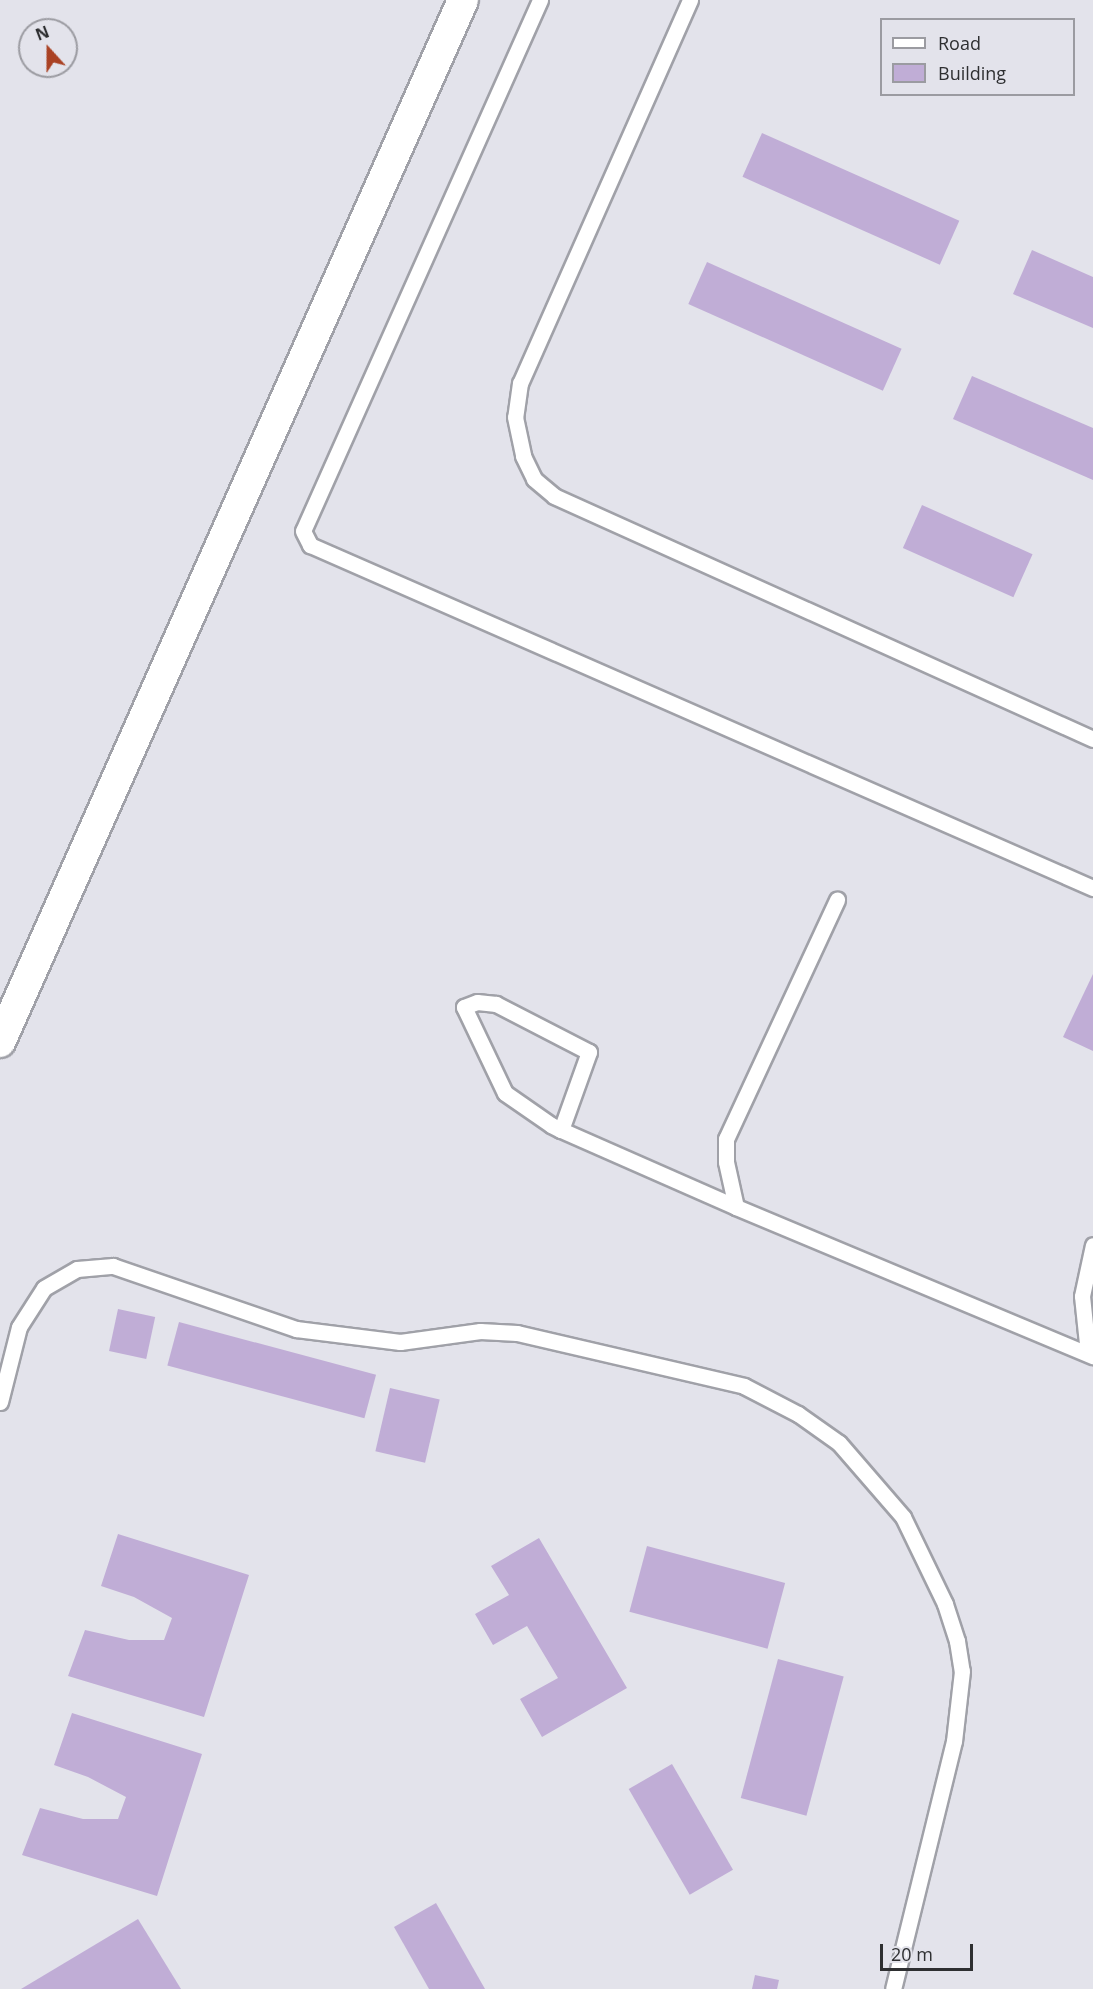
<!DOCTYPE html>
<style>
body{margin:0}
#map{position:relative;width:1093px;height:1989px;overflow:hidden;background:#e3e3eb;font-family:"Open Sans",sans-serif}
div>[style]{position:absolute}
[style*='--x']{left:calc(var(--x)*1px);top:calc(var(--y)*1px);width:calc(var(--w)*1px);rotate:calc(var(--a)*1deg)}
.building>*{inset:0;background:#c0add6;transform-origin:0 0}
.roads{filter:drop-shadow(2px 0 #a0a1a8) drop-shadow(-2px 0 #a0a1a8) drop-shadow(0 2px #a0a1a8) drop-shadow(0 -2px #a0a1a8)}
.service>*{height:15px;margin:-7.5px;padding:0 7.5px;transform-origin:7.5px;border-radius:7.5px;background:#fff}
.minor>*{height:30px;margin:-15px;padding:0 15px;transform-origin:15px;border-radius:15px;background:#fff}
span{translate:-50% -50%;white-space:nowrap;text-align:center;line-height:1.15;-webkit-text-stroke:5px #e3e3eb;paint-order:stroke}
.legend{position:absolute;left:880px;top:18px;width:195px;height:78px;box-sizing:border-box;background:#e3e3eb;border:2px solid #9b9ba1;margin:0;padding:8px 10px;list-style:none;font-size:18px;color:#2e2f31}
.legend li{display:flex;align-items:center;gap:12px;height:30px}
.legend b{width:30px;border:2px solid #9b9ba1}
.north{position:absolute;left:18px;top:18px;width:60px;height:60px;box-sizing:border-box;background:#e3e3eb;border:2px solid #9b9ba1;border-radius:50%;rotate:339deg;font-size:16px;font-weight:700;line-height:24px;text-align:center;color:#2e2f31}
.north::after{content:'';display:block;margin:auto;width:21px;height:27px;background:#aa4224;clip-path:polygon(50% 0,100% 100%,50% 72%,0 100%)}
.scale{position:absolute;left:880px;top:1944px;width:93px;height:27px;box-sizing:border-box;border:3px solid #2e2f31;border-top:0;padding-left:8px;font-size:18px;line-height:21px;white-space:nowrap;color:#2e2f31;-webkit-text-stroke:4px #e3e3eb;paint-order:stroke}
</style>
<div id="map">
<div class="building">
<div style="left:762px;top:133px;width:216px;height:48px;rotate:24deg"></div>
<div style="clip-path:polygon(1032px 250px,1093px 277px,1093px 328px,1013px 294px)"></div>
<div style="left:707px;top:262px;width:213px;height:46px;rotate:24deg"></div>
<div style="clip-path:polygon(972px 376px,1093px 428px,1093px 480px,953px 419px)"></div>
<div style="left:922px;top:505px;width:121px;height:47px;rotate:24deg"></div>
<div style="clip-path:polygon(1093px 974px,1093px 1051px,1063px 1037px)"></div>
<div style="left:118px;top:1309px;width:38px;height:43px;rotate:12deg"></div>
<div style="left:179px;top:1322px;width:204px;height:45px;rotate:15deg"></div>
<div style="left:390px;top:1388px;width:51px;height:65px;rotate:13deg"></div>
<div style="clip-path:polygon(118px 1534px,249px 1575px,204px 1717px,68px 1676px,85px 1630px,129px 1640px,164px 1640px,172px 1618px,134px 1597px,101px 1586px)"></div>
<div style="clip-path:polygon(539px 1538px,627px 1688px,542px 1737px,520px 1699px,558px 1678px,527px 1626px,493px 1645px,475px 1614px,509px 1595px,491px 1566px)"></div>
<div style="left:647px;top:1546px;width:143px;height:68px;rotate:15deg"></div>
<div style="left:778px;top:1659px;width:68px;height:144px;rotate:15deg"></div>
<div style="clip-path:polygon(72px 1713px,202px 1754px,157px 1896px,22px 1855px,40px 1808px,83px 1819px,118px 1819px,126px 1797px,88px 1777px,54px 1765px)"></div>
<div style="left:672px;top:1764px;width:122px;height:50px;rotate:60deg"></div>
<div style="clip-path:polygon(436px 1903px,485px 1989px,429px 1989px,394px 1927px)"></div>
<div style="clip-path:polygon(138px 1919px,181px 1989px,21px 1989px)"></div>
<div style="clip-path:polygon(755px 1975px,779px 1980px,777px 1989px,752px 1989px)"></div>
</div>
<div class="roads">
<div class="service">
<div style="--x:540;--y:0;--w:581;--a:114.05"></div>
<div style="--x:303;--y:531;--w:16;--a:63"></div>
<div style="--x:310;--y:545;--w:855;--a:23.66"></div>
<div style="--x:690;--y:0;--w:419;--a:113.9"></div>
<div style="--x:520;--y:383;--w:34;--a:98"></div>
<div style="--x:515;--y:417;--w:40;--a:78"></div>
<div style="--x:523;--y:456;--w:25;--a:64"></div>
<div style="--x:534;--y:479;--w:26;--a:40"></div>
<div style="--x:554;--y:496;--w:591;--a:24.27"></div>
<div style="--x:561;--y:1130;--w:83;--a:-70.3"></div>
<div style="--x:589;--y:1052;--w:105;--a:-152.7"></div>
<div style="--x:496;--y:1004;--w:19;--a:-174"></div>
<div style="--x:477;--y:1002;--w:14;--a:159"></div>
<div style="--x:464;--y:1007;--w:95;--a:64.5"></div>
<div style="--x:505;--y:1093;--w:56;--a:34.8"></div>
<div style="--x:551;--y:1125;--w:11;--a:27"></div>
<div style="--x:561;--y:1130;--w:191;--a:23.7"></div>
<div style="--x:736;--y:1207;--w:387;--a:22.7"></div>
<div style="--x:736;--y:1207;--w:46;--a:-102.5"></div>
<div style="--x:726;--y:1162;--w:23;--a:-90"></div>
<div style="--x:726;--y:1139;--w:264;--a:-65.1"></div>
<div style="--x:1088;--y:1353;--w:57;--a:-96"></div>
<div style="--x:1082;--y:1296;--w:52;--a:-77.8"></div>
<div style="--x:0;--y:1402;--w:77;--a:-75.8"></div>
<div style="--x:19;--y:1327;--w:46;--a:-57.3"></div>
<div style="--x:44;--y:1288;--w:38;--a:-30"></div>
<div style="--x:77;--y:1269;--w:36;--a:-5"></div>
<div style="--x:113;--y:1266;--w:194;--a:19"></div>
<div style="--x:296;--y:1329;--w:105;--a:7.1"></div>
<div style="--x:400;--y:1342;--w:81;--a:-7.8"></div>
<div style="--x:480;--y:1331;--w:37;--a:3"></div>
<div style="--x:517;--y:1333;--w:233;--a:13.1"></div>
<div style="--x:744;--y:1386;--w:61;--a:27.4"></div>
<div style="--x:798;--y:1414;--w:50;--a:35.3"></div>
<div style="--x:839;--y:1443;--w:98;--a:49.1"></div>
<div style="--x:903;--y:1517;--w:97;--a:64.2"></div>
<div style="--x:945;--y:1604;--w:39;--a:72"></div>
<div style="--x:957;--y:1641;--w:30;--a:81"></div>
<div style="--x:962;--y:1671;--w:70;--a:96.5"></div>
<div style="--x:954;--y:1741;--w:255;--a:103.8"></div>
</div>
<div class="minor">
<div style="--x:0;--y:1042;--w:1140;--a:-66.04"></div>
</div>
</div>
<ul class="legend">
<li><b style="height:8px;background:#fff"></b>Road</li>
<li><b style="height:16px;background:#c0add6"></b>Building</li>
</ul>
<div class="north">N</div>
<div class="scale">20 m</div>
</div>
